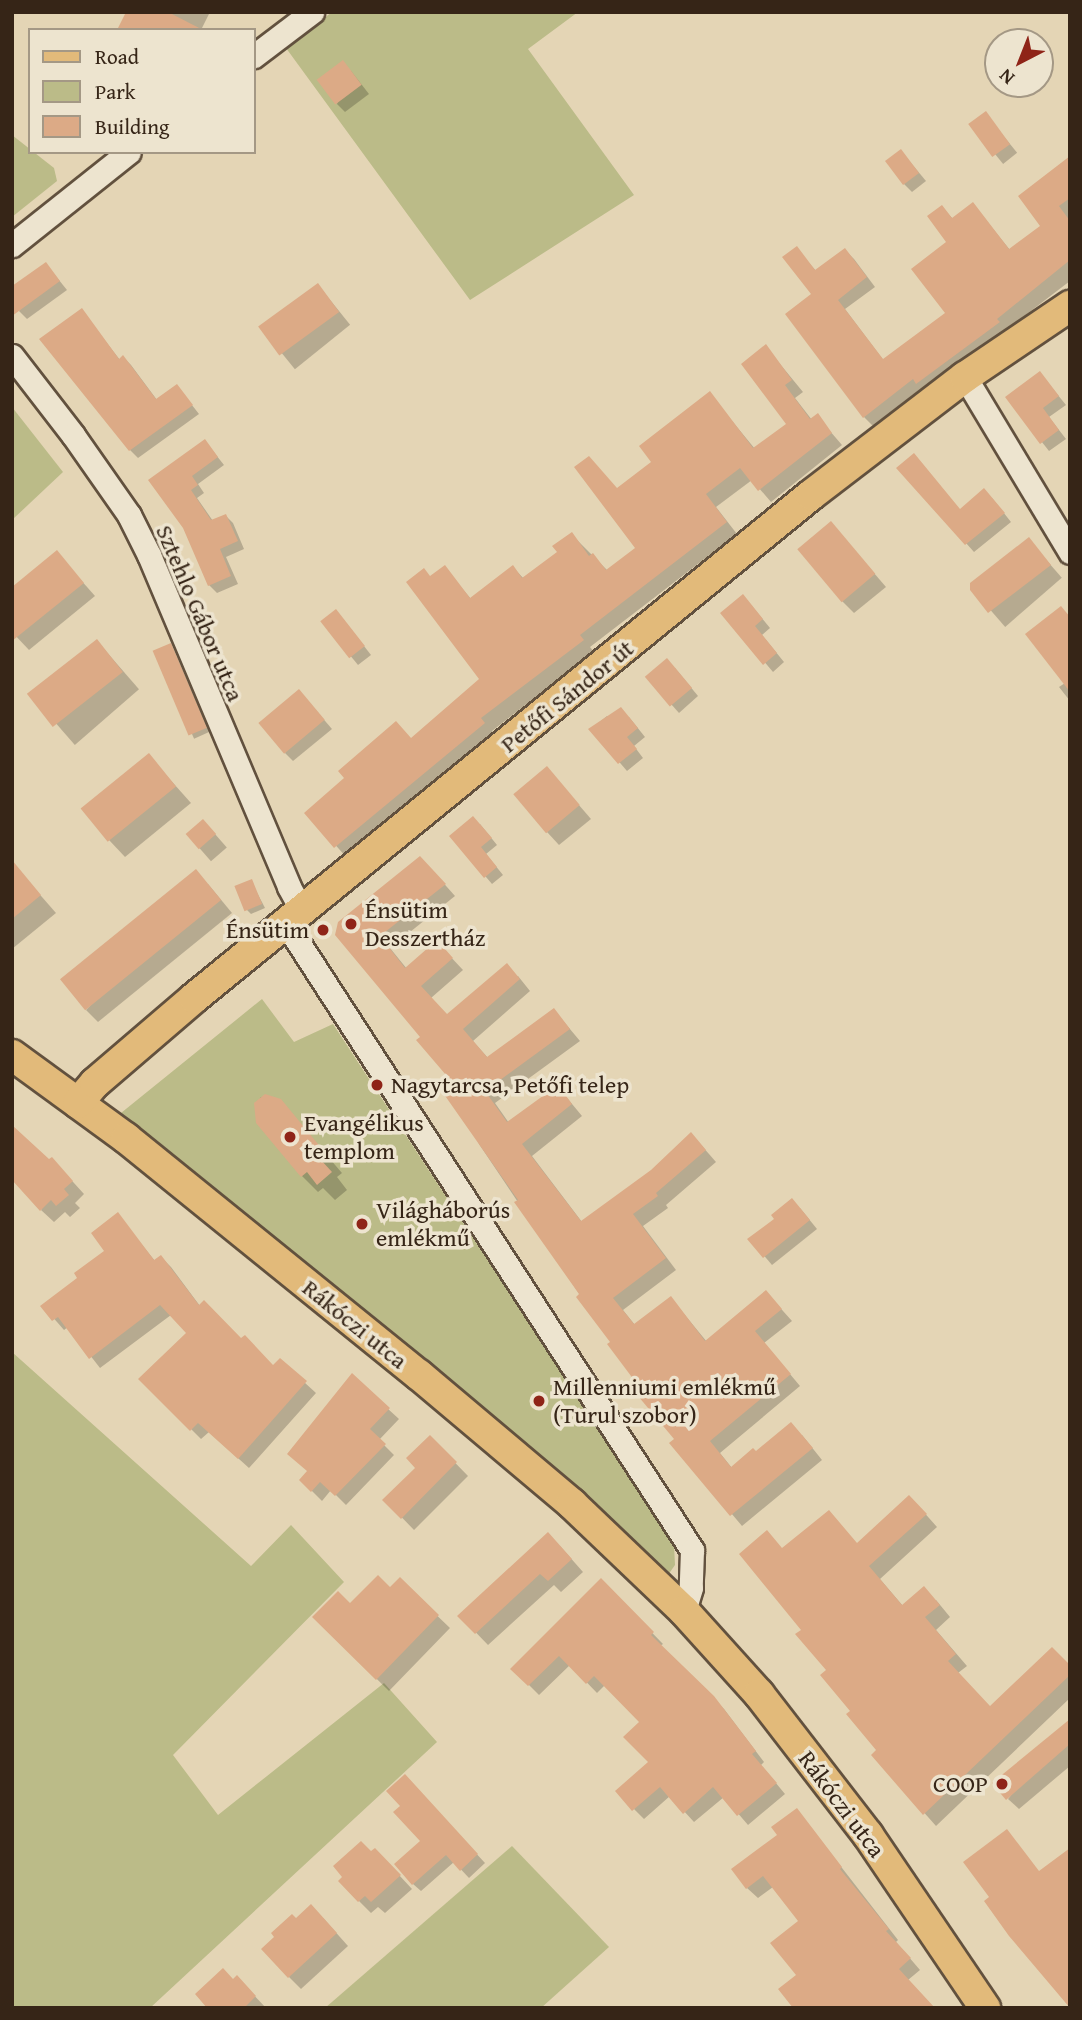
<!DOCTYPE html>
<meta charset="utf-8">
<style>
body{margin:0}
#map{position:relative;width:1082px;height:2020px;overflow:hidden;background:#e4d5b5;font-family:"Gentium Book Plus",serif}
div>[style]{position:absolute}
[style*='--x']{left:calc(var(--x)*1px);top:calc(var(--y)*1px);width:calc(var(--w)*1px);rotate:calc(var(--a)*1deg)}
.green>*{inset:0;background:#bb8}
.shadow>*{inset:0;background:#0003;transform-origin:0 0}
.building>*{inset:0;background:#dcaa86;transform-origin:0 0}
.roads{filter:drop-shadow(2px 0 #62513e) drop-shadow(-2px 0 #62513e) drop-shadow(0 2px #62513e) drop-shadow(0 -2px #62513e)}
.minor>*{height:23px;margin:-11.5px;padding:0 11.5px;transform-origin:11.5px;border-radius:11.5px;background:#ede4cf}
.major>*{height:30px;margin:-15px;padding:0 15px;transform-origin:15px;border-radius:15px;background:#e2ba7a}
.dots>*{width:19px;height:19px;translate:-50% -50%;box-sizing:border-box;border:4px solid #ede4cf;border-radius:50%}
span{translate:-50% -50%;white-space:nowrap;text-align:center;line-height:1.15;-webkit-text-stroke:7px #ede4cf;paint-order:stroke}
.street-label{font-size:24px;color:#362517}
.poi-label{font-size:24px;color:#362517}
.left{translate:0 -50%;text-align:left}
.right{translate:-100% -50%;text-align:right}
.frame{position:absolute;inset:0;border:14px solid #362517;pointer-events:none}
.legend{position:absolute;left:28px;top:28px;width:228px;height:126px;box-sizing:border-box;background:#ede4cf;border:2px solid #a49885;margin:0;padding:9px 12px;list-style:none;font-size:21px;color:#362517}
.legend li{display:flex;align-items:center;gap:14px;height:35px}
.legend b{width:35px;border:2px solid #a49885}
.north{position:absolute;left:984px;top:28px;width:70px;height:70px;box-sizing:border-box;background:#ede4cf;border:2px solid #a49885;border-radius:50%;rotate:222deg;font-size:19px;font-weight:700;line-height:28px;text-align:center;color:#362517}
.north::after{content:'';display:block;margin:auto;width:24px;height:32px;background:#8f2418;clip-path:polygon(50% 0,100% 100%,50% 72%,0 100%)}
</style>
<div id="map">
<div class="green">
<div style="clip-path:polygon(332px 12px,578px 12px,528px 49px,634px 195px,470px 300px,286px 48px)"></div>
<div style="clip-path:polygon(12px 135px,54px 168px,57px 181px,12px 217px)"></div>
<div style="clip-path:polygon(12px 407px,63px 472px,12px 520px)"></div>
<div style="clip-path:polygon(262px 999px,294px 1042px,333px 1024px,674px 1545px,675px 1565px,668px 1575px,578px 1488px,349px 1297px,121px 1113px)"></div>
<div style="clip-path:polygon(12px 1352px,251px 1566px,291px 1525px,344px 1582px,173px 1755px,218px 1815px,384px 1683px,437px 1742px,150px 2008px,12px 2008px)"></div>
<div style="clip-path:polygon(512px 1846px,609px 1947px,541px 2008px,325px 2008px)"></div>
</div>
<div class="shadow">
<div style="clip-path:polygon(127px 12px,210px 12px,201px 30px)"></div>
<div style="clip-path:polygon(351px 71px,369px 94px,345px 112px,337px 104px)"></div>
<div style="left:985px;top:113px;width:51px;height:18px;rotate:51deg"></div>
<div style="clip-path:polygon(901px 151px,926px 181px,912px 192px,904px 184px)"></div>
<div style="clip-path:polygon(1070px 158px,1070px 281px,926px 391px,922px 388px,873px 426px,864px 417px,796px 248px,817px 272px,845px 250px,854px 259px,875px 287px,845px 309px,884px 361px,947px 313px,949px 242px,942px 207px,953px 219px,973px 204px,1010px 250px,1042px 226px)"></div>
<div style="clip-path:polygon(46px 264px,67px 290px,27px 319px,19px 311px)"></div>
<div style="left:318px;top:285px;width:51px;height:71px;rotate:51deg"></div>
<div style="clip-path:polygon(82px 311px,120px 360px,123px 357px,131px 365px,157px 400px,177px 386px,199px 414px,138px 458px,130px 450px)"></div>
<div style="clip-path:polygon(766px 347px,803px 392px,795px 398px,812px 420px,817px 416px,842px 445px,771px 502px,752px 480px,716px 507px,737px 534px,590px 647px,594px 652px,492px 731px,496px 735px,347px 858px,307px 813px,412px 740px,482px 680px,431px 577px,444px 567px,471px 599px,513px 567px,524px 579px,560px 553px,571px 534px,608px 571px,638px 549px,618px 490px,654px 463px,710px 394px,755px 449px,789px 424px)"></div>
<div style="clip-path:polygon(1040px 373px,1066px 405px,1049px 417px,1066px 439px,1049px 451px,1007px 398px)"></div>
<div style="clip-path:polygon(205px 441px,224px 465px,198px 484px,204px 493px,197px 498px,213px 521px,226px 516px,233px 523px,244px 549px,226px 557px,238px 584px,217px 593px,209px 585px,185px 527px,150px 481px)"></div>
<div style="clip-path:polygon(899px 468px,960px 510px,992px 498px,1011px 522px,974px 552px)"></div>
<div style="clip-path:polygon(831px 523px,886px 587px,854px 613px,842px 601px)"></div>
<div style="left:1029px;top:540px;width:50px;height:75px;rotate:49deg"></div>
<div style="clip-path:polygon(57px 553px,95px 596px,29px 650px,12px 632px)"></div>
<div style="clip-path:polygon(751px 605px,770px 628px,762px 635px,784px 662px,773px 672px,723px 613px)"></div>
<div style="clip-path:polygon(1070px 617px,1070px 701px,1059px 687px,1065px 683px)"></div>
<div style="clip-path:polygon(343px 619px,371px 655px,358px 665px,322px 621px)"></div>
<div style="left:97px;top:641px;width:64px;height:85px;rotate:49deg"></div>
<div style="left:171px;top:645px;width:95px;height:17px;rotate:66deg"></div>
<div style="clip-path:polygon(675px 668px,698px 696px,679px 713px,647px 677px)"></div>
<div style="clip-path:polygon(307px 700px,332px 729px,293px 761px,285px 753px)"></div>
<div style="clip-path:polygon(607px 716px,610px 718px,629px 717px,645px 737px,634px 746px,643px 758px,627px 771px,591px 729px)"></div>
<div style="clip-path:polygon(149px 756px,191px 803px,125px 857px,109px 840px)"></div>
<div style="clip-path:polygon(547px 768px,591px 819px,559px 845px,547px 832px)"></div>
<div style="clip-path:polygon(480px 824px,497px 845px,486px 854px,503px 875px,492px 884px,451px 836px)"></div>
<div style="left:215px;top:834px;width:18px;height:21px;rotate:49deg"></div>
<div style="clip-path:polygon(14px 865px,56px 913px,12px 949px,12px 867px)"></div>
<div style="clip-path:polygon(431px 869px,455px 896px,390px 948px,407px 969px,448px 954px,463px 970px,431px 998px,447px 1016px,518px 976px,530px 991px,473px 1041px,488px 1058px,554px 1010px,580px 1041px,495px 1103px,509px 1123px,558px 1087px,582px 1116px,532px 1156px,582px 1222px,702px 1146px,716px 1162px,666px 1205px,668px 1208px,643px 1226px,676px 1270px,623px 1310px,635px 1325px,671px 1298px,707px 1342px,766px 1292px,792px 1321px,764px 1343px,800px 1386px,720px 1453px,732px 1468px,756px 1453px,802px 1435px,822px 1460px,742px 1526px,672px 1443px,677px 1440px,479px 1144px,455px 1082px,423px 1037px,337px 934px)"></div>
<div style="clip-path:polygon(251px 881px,265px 908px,251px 914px,247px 910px)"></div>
<div style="clip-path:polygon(208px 884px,232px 913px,98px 1022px,86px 1010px)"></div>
<div style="clip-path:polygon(261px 1097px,280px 1101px,342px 1173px,337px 1177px,347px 1190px,335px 1200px,323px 1188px,318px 1192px,302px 1176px,256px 1104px)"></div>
<div style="clip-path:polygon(64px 1172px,84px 1194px,75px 1203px,80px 1208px,70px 1217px,65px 1212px,54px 1222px,41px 1210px)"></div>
<div style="clip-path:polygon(800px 1208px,817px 1229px,772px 1265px,750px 1239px,776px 1219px)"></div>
<div style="clip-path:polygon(118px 1215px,155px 1261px,161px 1257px,171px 1267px,200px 1306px,274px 1367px,280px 1360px,316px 1393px,249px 1468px,209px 1432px,201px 1439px,141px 1379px,189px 1333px,171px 1315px,100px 1368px,68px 1327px,64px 1330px,43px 1306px,80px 1278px,107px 1251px)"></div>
<div style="clip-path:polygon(352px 1376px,399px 1419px,379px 1440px,394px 1455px,346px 1505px,331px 1490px,322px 1501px,301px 1480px,309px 1472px)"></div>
<div style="clip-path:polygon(430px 1437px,468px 1476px,414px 1530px,385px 1500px,417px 1468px)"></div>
<div style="clip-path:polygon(921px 1509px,937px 1527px,880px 1579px,903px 1606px,936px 1600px,950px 1617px,936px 1630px,967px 1666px,958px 1673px,990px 1708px,1070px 1667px,1070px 1698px,936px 1826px,873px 1755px,879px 1750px,803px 1630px,783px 1550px,858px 1544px)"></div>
<div style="clip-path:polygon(560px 1546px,583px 1572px,561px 1592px,554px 1585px,488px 1645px,460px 1616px)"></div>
<div style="clip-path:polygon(400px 1580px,450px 1628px,389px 1691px,314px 1617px,390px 1589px)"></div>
<div style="clip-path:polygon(601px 1580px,663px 1644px,660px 1646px,724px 1709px,764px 1762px,761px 1765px,785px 1794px,748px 1825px,724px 1797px,694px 1822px,670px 1796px,644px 1819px,634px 1809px,651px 1763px,641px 1722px,605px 1685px,597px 1693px,570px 1665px,539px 1695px,513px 1669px)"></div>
<div style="clip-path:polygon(1070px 1721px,1070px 1766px,1019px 1809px,1008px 1799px)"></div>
<div style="clip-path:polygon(412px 1784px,485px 1863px,469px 1878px,454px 1862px,421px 1891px,413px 1884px,422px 1841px,402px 1806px)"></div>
<div style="clip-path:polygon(797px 1810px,898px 1940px,896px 1942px,920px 1970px,908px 1980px,798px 1975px,801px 1921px,773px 1887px,758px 1898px,747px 1888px)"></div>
<div style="clip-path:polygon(371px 1853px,387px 1862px,412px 1889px,385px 1913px,378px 1907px,371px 1913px,359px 1901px)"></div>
<div style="clip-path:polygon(323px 1918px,348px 1946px,301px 1989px,289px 1977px,296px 1920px)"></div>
<div style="clip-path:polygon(234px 1981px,249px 1990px,266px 2008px,203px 2008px)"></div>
</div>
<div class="building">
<div style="clip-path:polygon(126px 12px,168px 12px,203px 30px,117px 30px)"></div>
<div style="left:343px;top:60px;width:31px;height:33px;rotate:53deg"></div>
<div style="left:986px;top:111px;width:41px;height:22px;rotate:54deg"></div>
<div style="left:901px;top:149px;width:30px;height:20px;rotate:53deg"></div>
<div style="clip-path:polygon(1070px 156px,1070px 198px,1059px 206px,1070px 221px,1070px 260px,997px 319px,1000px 322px,916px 384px,913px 379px,863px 418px,785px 314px,811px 294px,782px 257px,797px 246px,815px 270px,845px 248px,867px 277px,838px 300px,883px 359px,945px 313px,911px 269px,946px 242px,927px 216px,942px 205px,952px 218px,973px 202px,1009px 249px,1040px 226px,1018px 196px)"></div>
<div style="clip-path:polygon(46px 262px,60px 281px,12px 316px,12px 286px)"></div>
<div style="left:318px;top:283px;width:36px;height:74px;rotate:54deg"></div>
<div style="clip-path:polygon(82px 308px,119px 359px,123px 355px,156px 399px,177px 384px,193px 405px,129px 451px,39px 339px)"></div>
<div style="clip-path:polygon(766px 344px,792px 380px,785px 385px,810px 419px,818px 413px,832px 433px,758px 491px,740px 468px,706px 494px,727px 522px,580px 635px,584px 640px,481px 718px,485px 723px,334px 848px,304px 813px,344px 778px,338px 771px,396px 721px,411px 738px,479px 679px,406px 582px,424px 568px,430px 576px,445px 565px,470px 598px,513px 565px,522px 578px,557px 552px,552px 546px,572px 532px,589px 556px,593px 553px,606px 570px,635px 548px,574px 467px,589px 456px,617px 488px,651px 462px,639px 446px,710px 391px,753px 448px,786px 424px,741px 364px)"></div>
<div style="clip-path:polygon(1040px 371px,1059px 396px,1043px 408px,1059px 430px,1040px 444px,1005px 397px)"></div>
<div style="clip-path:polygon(205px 439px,218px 457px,192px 476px,198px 485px,191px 490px,211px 520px,226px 514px,238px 541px,220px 549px,231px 576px,208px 586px,183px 528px,148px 480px)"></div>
<div style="clip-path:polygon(914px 453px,960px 509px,984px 488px,1005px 513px,965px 545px,896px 468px)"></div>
<div style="left:831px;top:521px;width:69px;height:44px;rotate:50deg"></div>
<div style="clip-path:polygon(1029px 537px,1051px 565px,988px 613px,970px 590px,970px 583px)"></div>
<div style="clip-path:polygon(57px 550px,84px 583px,12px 641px,12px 587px)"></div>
<div style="clip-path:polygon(743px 594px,763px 619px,755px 626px,777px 653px,763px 665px,720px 613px)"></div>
<div style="clip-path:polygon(1061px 606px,1070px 617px,1070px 692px,1025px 634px)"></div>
<div style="left:336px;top:609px;width:47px;height:20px;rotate:52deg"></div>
<div style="left:97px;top:639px;width:42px;height:89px;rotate:52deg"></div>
<div style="left:171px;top:643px;width:92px;height:20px;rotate:67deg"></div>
<div style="left:667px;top:658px;width:39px;height:29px;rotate:50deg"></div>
<div style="left:299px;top:689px;width:40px;height:53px;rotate:50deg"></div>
<div style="clip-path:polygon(621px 707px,638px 728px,627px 737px,637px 749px,618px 764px,588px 729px)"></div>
<div style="left:149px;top:753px;width:43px;height:88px;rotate:51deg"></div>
<div style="left:547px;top:766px;width:51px;height:44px;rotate:50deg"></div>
<div style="clip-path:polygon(473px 816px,492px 838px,481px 847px,497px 867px,484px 878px,449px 836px)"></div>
<div style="left:203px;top:819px;width:20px;height:23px;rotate:49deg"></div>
<div style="clip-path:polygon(420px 856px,446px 884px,380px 936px,405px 968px,437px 940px,453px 958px,421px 986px,447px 1014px,507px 963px,520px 979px,463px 1029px,487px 1057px,554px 1008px,570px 1029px,485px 1091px,507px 1122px,558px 1085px,572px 1104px,522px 1144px,581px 1221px,651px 1170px,691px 1132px,706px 1150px,656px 1193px,658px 1196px,633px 1214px,666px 1258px,613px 1298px,634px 1324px,671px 1296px,705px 1341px,766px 1290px,782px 1309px,755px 1331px,791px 1374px,710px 1441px,731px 1467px,753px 1448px,756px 1451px,791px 1422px,813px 1448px,730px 1516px,669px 1443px,674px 1439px,638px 1396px,643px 1392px,607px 1344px,610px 1342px,576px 1297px,579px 1294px,514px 1202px,518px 1200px,441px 1090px,452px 1082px,416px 1040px,420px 1037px,335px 935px,338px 922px)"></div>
<div style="clip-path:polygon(12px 860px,41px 895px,12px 919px)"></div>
<div style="left:196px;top:869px;width:40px;height:175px;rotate:51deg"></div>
<div style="left:252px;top:879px;width:27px;height:19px;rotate:68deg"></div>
<div style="clip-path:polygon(265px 1094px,281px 1099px,327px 1155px,321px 1160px,332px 1172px,317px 1185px,307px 1172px,301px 1177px,256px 1123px,254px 1103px)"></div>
<div style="clip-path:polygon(12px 1125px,49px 1159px,52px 1157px,73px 1181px,64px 1189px,69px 1195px,56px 1206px,51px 1200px,40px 1211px,12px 1180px)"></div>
<div style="clip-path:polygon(792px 1198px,810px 1220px,763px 1258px,747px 1239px,774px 1219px,771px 1215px)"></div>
<div style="clip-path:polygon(118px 1212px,154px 1260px,161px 1255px,199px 1305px,204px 1300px,241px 1338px,245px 1335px,273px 1365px,280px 1358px,307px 1381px,238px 1459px,198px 1423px,190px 1431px,138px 1379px,186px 1333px,160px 1305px,89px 1359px,58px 1317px,52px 1321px,40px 1306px,77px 1278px,74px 1273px,104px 1251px,91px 1233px)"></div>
<div style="clip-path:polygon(352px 1373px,390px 1408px,370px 1429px,386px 1444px,335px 1496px,320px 1482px,311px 1492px,299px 1480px,307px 1471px,287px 1454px)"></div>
<div style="clip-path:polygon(430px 1435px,457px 1462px,401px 1519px,382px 1500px,415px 1468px,406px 1458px)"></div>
<div style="clip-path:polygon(909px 1495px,927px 1514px,869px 1566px,902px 1605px,924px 1586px,940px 1605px,925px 1617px,956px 1654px,948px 1661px,990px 1706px,1052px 1647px,1070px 1665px,1070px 1675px,923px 1815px,871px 1755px,876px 1750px,846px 1714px,850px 1711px,820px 1675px,826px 1670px,795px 1634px,801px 1630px,739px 1554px,767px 1530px,782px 1548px,829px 1510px,857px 1543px)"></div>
<div style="clip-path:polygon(548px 1532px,572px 1559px,548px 1581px,540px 1574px,475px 1634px,457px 1616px)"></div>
<div style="clip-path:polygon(378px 1575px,390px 1587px,400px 1577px,439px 1615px,376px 1680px,312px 1617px,338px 1591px,350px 1603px)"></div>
<div style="clip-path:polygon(601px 1578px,654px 1632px,651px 1635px,714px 1696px,756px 1751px,752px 1754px,777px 1783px,737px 1816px,713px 1787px,683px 1814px,660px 1787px,632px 1811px,615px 1791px,648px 1762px,623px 1737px,639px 1722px,594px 1676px,586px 1684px,559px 1656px,528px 1686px,510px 1669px)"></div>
<div style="clip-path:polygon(1070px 1719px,1070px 1744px,1006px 1800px,992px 1783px)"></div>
<div style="clip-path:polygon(405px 1774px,478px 1854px,460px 1871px,446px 1855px,412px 1885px,394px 1864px,420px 1841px,393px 1812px,400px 1806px,386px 1791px)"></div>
<div style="clip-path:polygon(797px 1808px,842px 1867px,840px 1869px,889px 1929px,886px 1931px,911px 1958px,899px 1969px,935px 2008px,793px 2008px,778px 1989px,796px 1975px,770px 1943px,798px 1921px,763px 1876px,746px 1889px,731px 1869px,777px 1835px,771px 1827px)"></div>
<div style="clip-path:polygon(1007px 1829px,1039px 1871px,1070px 1848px,1070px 2008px,1009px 1936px,984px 1901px,989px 1897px,963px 1862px)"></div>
<div style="clip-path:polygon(361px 1841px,371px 1851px,375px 1848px,401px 1875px,371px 1902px,365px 1896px,358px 1902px,338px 1881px,342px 1877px,333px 1866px)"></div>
<div style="clip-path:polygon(311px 1904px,337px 1933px,288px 1978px,261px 1949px,274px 1937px,271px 1933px,292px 1914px,296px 1918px)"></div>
<div style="clip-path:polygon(223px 1968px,233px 1979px,237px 1975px,256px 1996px,244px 2008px,207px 2008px,195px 1994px)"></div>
</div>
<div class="roads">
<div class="minor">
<div style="--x:254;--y:56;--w:73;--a:-37.2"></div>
<div style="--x:12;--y:245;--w:149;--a:-38.5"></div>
<div style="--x:12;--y:356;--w:100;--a:52.3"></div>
<div style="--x:73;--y:435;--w:98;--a:55"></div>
<div style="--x:129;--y:515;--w:45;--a:63.4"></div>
<div style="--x:149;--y:555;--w:360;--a:67.1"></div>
<div style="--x:289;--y:887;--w:29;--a:61"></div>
<div style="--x:965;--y:377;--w:204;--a:59"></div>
<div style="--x:287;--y:925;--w:745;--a:57.06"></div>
<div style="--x:692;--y:1550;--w:38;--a:92"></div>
<div style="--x:691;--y:1588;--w:24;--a:107"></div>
</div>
<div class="major">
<div style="--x:12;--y:1055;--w:141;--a:36.1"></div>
<div style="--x:126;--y:1138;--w:377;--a:39"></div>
<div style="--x:419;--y:1375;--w:200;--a:40.1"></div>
<div style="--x:572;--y:1504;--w:155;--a:43.7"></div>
<div style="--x:684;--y:1611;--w:112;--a:47.9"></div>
<div style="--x:759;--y:1694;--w:178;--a:52.3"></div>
<div style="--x:868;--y:1835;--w:209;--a:55.9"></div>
<div style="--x:78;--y:1103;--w:26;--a:-50"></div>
<div style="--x:95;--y:1083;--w:130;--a:-40.6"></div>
<div style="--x:194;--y:998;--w:796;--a:-39.19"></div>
<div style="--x:811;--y:495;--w:194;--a:-37.5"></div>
<div style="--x:965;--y:377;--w:127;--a:-34.1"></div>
</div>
</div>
<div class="dots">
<div style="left:351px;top:924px;background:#8f2418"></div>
<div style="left:323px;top:930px;background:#8f2418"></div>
<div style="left:377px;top:1085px;background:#8f2418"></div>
<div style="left:290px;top:1137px;background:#8f2418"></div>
<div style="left:362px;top:1224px;background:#8f2418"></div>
<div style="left:539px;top:1401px;background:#8f2418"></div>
<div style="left:1002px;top:1784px;background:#8f2418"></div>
</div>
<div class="street-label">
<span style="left:200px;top:613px;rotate:67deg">Sztehlo Gábor utca</span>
<span style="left:567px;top:696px;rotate:-39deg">Petőfi Sándor út</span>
<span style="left:355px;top:1324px;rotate:39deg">Rákóczi utca</span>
<span style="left:842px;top:1804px;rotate:53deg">Rákóczi utca</span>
</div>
<div class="poi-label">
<span class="left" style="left:365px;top:924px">Énsütim<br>Desszertház</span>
<span class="right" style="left:309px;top:930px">Énsütim</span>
<span class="left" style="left:391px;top:1085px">Nagytarcsa, Petőfi telep</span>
<span class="left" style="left:304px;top:1137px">Evangélikus<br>templom</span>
<span class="left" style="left:376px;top:1224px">Világháborús<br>emlékmű</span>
<span class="left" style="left:553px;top:1401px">Millenniumi emlékmű<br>(Turul szobor)</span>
<span class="right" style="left:988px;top:1784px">COOP</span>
</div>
<div class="frame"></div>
<ul class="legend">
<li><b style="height:9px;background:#e2ba7a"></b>Road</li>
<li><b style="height:19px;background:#bb8"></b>Park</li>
<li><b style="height:19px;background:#dcaa86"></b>Building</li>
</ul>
<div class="north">N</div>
</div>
